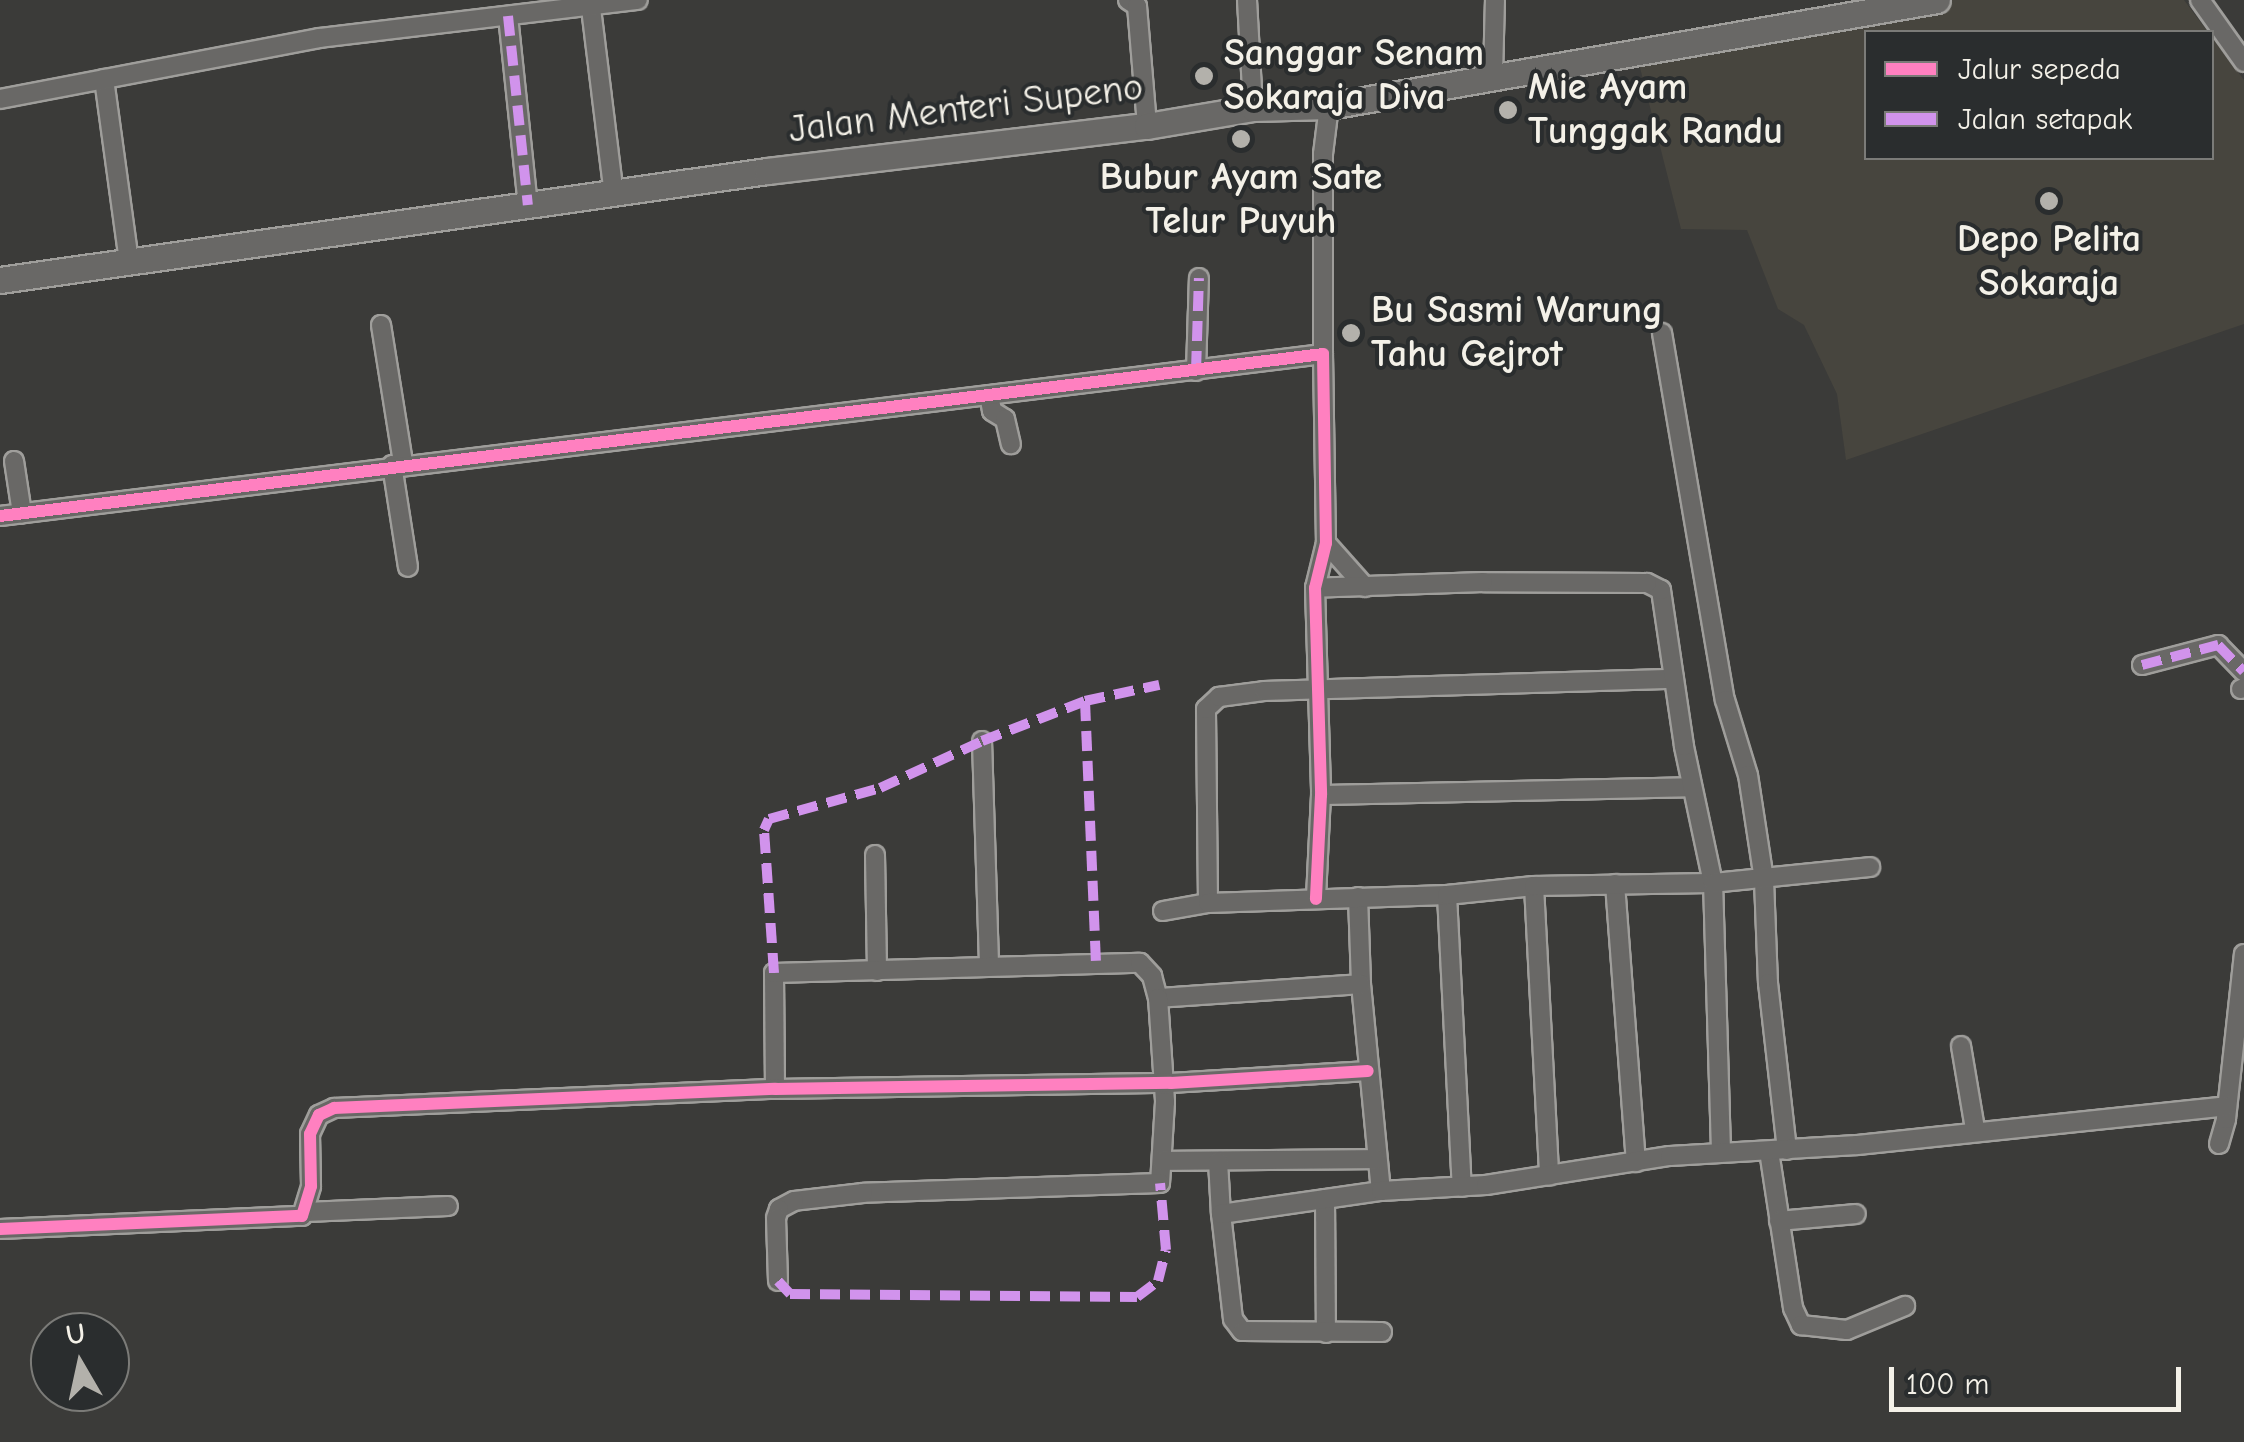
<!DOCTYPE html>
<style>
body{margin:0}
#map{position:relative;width:2244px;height:1442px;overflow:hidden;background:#3b3b39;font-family:"Comic Neue",sans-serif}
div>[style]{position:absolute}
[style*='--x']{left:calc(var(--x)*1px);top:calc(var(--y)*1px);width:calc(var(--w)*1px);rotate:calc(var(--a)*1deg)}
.built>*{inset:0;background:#47453e}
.roads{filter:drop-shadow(2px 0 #9f9e9b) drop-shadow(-2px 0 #9f9e9b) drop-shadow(0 2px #9f9e9b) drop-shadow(0 -2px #9f9e9b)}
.minor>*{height:18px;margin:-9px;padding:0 9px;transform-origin:9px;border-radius:9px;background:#696866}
.secondary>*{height:25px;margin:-12.5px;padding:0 12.5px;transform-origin:12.5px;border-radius:12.5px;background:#696866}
.quiet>*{height:10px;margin-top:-5px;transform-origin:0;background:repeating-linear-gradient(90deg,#d193ec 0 20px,transparent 0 30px)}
.cycleway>*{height:12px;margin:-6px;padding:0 6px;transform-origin:6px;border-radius:6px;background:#ff80c0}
.dots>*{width:28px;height:28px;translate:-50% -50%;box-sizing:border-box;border:5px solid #2a2d2e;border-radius:50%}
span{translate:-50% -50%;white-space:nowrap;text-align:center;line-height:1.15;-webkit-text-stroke:8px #2a2d2e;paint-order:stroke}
.poi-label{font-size:38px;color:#f4f1e8;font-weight:700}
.left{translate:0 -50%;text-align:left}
.street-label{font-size:38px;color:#f4f1e8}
.legend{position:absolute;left:1864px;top:30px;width:350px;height:130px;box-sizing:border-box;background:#2a2d2e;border:2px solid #7b7b78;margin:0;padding:12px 18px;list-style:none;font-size:30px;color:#f4f1e8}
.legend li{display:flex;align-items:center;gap:20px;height:50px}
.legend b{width:50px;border:2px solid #7b7b78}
.north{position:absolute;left:30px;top:1312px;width:100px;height:100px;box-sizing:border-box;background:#2a2d2e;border:2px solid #7b7b78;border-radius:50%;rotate:351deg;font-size:28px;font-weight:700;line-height:40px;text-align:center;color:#f4f1e8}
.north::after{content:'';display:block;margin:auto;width:35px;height:45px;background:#b3b1ab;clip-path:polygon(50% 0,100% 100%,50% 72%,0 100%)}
.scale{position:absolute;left:1889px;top:1367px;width:292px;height:45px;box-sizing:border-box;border:5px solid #f4f1e8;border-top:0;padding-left:12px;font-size:30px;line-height:35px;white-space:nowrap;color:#f4f1e8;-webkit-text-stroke:8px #2a2d2e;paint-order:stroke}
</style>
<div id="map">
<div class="built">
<div style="clip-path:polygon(1923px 0,2184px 0,2208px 32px,1866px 32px,1866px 158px,2212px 158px,2212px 37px,2244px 80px,2244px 324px,1846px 460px,1837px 394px,1804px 325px,1778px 309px,1747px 230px,1681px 229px,1636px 52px)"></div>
</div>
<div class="roads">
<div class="minor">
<div style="--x:590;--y:0;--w:196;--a:83"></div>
<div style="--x:1128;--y:0;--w:11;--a:34"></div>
<div style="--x:1137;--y:6;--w:120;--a:85.2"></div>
<div style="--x:1247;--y:0;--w:108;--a:86.8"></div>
<div style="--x:2200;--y:0;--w:76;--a:54.6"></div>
<div style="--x:508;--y:16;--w:190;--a:84"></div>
<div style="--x:1493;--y:75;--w:75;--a:-88.5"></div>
<div style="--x:104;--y:79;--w:184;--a:82.2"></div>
<div style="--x:0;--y:99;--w:325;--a:-10.8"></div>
<div style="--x:319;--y:38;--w:321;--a:-6.8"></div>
<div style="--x:381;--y:325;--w:140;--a:80.9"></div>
<div style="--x:1662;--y:333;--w:372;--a:80.3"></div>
<div style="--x:1725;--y:700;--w:78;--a:73"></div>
<div style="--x:1748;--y:775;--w:106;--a:81.3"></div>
<div style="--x:1764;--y:880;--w:103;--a:87.8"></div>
<div style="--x:1768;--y:983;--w:168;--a:83.5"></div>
<div style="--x:1323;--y:354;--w:200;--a:-90"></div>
<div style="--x:1323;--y:154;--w:48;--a:-82.9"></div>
<div style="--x:1196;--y:371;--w:93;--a:-88.2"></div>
<div style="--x:989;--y:395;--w:16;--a:79"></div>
<div style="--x:992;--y:411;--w:15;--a:32"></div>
<div style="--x:1005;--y:419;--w:26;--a:77"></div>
<div style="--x:14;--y:461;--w:53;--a:81.3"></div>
<div style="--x:392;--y:465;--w:103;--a:81.1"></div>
<div style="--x:0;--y:516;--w:1333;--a:-6.98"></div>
<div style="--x:1323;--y:354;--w:189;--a:89.1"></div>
<div style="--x:1326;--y:543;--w:46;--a:103.7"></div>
<div style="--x:1315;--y:588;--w:207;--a:88.3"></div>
<div style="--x:1321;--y:795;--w:104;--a:92.8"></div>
<div style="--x:1326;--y:543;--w:59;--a:48.4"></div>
<div style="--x:2142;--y:665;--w:79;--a:-14.7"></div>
<div style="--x:2218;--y:645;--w:37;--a:46"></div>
<div style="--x:2241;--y:689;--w:3;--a:-18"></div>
<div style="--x:982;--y:741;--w:225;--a:88.2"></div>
<div style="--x:1321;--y:795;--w:371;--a:-1.2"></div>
<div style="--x:875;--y:855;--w:116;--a:89"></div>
<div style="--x:1615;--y:884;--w:279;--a:85.7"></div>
<div style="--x:1534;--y:886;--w:290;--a:87"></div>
<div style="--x:1447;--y:895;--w:292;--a:87.1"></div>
<div style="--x:1358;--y:897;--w:87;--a:88"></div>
<div style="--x:1361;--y:984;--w:208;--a:84.5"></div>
<div style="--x:1208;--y:903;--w:194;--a:-90.6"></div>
<div style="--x:1206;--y:709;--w:18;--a:-43"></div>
<div style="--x:1219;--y:697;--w:45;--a:-7.6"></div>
<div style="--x:1264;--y:691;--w:410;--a:-1.7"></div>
<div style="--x:1163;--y:911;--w:46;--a:-10.1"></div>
<div style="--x:1208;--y:903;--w:239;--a:-1.9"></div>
<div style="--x:1447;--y:895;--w:87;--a:-5.9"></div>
<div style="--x:1534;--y:886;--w:179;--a:-1"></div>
<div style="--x:1713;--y:883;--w:140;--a:-102"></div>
<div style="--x:1684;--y:746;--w:158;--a:-98.4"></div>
<div style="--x:1661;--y:590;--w:16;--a:-153"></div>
<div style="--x:1647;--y:583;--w:164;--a:-179.7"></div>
<div style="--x:1483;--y:582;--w:168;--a:178"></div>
<div style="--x:1158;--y:998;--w:203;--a:-3.9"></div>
<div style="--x:1961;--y:1046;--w:84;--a:80.4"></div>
<div style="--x:775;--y:1089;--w:116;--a:-90.5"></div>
<div style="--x:774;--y:973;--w:366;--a:-1.6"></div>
<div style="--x:1140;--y:963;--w:18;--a:47"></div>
<div style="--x:1152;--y:976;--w:23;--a:75"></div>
<div style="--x:1158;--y:998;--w:104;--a:86.1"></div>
<div style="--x:1165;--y:1102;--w:81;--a:93.5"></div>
<div style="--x:1160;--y:1183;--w:297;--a:178.1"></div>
<div style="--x:863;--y:1193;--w:69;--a:173.4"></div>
<div style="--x:794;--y:1201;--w:17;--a:152"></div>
<div style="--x:779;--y:1209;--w:9;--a:108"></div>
<div style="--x:776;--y:1218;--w:63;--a:88.2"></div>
<div style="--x:2219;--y:1144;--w:26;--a:-74"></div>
<div style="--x:2226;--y:1119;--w:166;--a:-83.8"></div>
<div style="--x:1721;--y:1151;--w:268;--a:-91.7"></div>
<div style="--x:1713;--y:883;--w:158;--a:-5.8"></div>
<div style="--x:1769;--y:1151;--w:159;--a:81.3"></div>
<div style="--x:1793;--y:1308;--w:19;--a:65"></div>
<div style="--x:1801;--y:1325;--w:46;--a:6.2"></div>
<div style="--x:1847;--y:1330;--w:63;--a:-22.5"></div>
<div style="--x:1162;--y:1161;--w:214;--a:-0.5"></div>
<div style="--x:1218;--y:1161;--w:53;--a:86.8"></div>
<div style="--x:1325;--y:1199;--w:134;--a:89.6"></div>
<div style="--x:306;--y:1212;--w:142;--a:-2.4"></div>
<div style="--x:1779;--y:1221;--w:77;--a:-5.2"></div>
<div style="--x:0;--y:1229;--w:302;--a:-2.5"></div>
<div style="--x:302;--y:1216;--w:31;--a:-73"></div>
<div style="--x:311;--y:1186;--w:52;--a:-91.1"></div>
<div style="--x:310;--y:1134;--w:21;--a:-65"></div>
<div style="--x:319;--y:1115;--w:17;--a:-25"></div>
<div style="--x:334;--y:1108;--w:441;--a:-2.5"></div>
<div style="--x:775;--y:1089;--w:396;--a:-0.9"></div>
<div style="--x:1171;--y:1083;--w:197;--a:-3.5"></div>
<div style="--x:1382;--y:1332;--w:140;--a:-179.6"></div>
<div style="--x:1242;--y:1331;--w:15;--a:-127"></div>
<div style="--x:1233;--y:1319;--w:106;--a:-96.5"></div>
<div style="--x:1221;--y:1214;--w:162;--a:-8.2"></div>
<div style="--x:1381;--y:1191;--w:105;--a:-3.3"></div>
<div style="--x:1486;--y:1185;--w:186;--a:-9"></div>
<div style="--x:1670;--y:1156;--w:187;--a:-3.4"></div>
<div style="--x:1857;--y:1145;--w:372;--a:-6"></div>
</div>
<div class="secondary">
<div style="--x:0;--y:280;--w:775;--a:-8.09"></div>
<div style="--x:767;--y:171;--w:383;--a:-6.8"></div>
<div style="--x:1147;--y:126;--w:108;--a:-9.6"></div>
<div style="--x:1253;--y:108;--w:76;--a:-1.5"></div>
<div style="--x:1329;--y:106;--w:617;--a:-9.89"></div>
</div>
</div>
<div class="quiet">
<div style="--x:508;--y:16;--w:190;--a:84"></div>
<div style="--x:1196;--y:371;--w:93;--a:-88.2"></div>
<div style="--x:2142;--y:665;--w:79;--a:-14.7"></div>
<div style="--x:2218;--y:645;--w:37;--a:46"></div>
<div style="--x:1085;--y:701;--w:264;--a:87.6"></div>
<div style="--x:774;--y:973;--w:143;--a:-94"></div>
<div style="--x:764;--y:830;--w:12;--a:-66"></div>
<div style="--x:769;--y:819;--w:115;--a:-15.6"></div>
<div style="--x:880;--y:788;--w:112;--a:-24.7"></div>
<div style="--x:982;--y:741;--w:110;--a:-21.2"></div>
<div style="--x:1085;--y:701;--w:76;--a:-12.2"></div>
<div style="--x:778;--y:1281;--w:18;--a:47"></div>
<div style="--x:790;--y:1294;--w:347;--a:0.5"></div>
<div style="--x:1137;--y:1297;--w:26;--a:-37"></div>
<div style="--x:1158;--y:1281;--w:32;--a:-76"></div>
<div style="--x:1166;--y:1250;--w:67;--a:-95.1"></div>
</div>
<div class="cycleway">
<div style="--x:0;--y:516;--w:1333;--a:-6.98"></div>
<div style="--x:1323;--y:354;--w:189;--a:89.1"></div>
<div style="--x:1326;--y:543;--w:46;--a:103.7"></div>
<div style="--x:1315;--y:588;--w:207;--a:88.3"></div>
<div style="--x:1321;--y:795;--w:104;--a:92.8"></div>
<div style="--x:0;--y:1229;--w:302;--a:-2.5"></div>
<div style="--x:302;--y:1216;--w:31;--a:-73"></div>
<div style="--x:311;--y:1186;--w:52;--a:-91.1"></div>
<div style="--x:310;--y:1134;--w:21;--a:-65"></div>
<div style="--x:319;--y:1115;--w:17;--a:-25"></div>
<div style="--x:334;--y:1108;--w:441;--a:-2.5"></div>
<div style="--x:775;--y:1089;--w:396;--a:-0.9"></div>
<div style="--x:1171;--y:1083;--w:197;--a:-3.5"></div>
</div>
<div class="dots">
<div style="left:1204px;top:76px;background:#b3b1ab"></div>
<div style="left:1508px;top:110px;background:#b3b1ab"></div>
<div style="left:1241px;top:139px;background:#b3b1ab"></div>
<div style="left:2049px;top:201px;background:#b3b1ab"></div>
<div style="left:1351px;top:333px;background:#b3b1ab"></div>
</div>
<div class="poi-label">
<span class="left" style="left:1224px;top:76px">Sanggar Senam<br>Sokaraja Diva</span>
<span class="left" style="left:1528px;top:110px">Mie Ayam<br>Tunggak Randu</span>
<span style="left:1241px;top:200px">Bubur Ayam Sate<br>Telur Puyuh</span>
<span style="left:2049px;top:262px">Depo Pelita<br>Sokaraja</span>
<span class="left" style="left:1371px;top:333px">Bu Sasmi Warung<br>Tahu Gejrot</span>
</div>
<div class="street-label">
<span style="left:966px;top:109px;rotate:-7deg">Jalan Menteri Supeno</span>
</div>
<ul class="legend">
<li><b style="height:12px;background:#ff80c0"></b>Jalur sepeda</li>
<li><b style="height:12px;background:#d193ec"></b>Jalan setapak</li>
</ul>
<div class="north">U</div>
<div class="scale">100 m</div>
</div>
